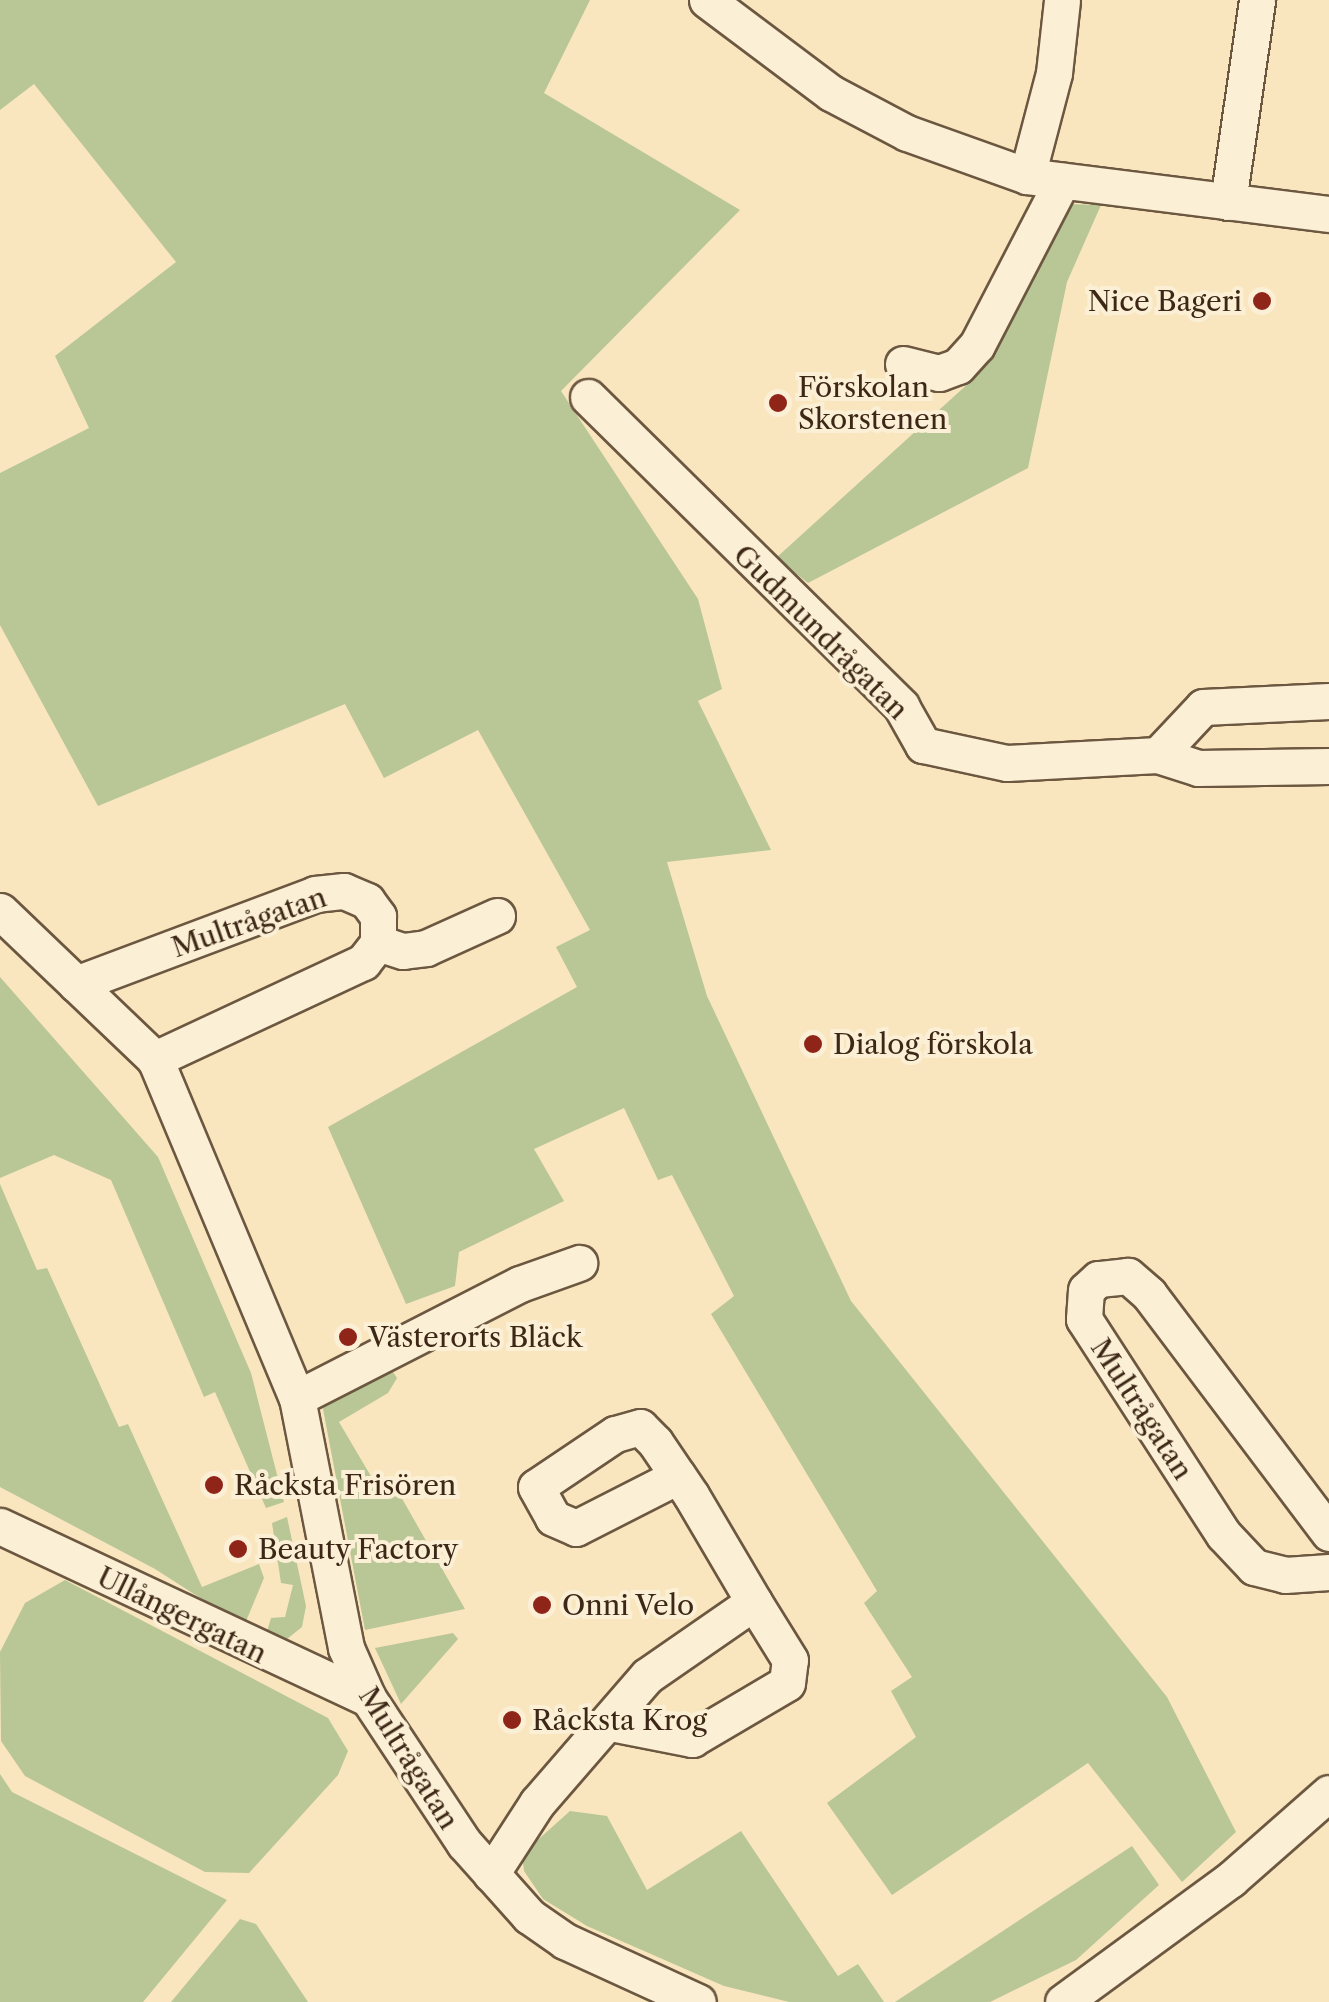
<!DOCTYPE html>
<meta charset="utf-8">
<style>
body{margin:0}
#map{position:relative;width:1329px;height:2002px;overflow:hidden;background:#f9e6bf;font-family:"Libre Caslon Text",serif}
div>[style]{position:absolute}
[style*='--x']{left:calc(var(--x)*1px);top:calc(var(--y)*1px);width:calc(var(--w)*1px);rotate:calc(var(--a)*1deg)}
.green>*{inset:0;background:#b9c695}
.roads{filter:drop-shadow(2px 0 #6c5740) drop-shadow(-2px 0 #6c5740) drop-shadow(0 2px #6c5740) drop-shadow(0 -2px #6c5740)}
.minor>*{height:35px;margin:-17.5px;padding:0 17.5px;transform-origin:17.5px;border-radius:17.5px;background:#fbefd5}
.dots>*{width:28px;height:28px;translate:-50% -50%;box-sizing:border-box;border:5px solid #fbefd5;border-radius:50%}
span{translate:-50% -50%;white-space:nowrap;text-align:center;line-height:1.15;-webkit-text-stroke:8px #fbefd5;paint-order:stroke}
.poi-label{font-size:28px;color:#3d2716}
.right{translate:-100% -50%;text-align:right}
.left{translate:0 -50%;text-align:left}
.street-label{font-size:28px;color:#3d2716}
</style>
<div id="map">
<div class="green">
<div style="clip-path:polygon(0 0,590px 0,544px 93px,740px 210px,561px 391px,698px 599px,722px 689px,698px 701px,771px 850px,667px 862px,707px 996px,851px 1301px,1167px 1697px,1236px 1832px,1182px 1882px,1088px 1763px,892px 1895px,827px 1803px,916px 1737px,891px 1691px,912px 1677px,864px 1603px,877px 1591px,711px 1314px,734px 1296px,672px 1175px,658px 1180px,624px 1108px,534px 1149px,564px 1201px,459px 1252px,455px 1286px,406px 1304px,328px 1127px,577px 987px,556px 947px,590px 930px,478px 730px,384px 778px,345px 704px,98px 806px,0 625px,0 473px,89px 428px,55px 356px,176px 262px,34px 84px,0 110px)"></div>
<div style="clip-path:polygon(1067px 204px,1101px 205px,1067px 282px,1028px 468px,808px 583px,776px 558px,971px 381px)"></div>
<div style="clip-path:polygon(0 977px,158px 1157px,251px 1373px,284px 1502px,266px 1508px,215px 1392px,204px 1397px,111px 1180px,54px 1155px,0 1178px)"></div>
<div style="clip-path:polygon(0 1184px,37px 1270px,47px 1268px,119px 1427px,128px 1424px,202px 1587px,259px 1564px,264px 1578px,244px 1626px,155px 1569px,0 1487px)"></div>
<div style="clip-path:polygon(391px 1369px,397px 1378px,388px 1393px,339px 1422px,382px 1495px,396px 1488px,465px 1609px,365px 1630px,323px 1409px,329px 1396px)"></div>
<div style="clip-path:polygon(287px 1517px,306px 1606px,302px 1627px,287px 1639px,265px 1638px,271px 1618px,285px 1617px,293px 1585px,281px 1583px,272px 1523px)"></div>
<div style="clip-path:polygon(65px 1580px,328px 1718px,348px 1751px,338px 1775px,249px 1873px,205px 1872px,25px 1776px,1px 1741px,0 1652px,25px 1603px)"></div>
<div style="clip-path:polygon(453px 1633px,458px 1639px,401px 1704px,375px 1648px)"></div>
<div style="clip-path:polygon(0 1774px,12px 1792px,227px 1900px,143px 2002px,0 2002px)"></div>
<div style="clip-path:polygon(570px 1811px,607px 1816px,647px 1890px,741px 1831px,838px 1976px,858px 1964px,884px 2002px,789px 2002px,724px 1986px,587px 1926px,543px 1899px,524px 1871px,522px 1854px)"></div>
<div style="clip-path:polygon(1132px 1846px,1159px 1885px,1076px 1960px,990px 2002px,895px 2002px)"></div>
<div style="clip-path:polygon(240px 1919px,256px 1924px,308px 2002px,171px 2002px)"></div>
</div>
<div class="roads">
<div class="minor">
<div style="--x:707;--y:0;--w:155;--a:36.9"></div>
<div style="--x:831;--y:93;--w:86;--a:27.8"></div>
<div style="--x:907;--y:133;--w:127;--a:19.7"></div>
<div style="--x:1027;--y:176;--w:304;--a:7.2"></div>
<div style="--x:1027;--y:176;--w:106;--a:-75.3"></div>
<div style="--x:1054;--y:73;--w:73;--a:-83.7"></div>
<div style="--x:1228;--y:202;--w:204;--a:-81.8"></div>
<div style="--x:903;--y:364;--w:37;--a:14"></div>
<div style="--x:939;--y:373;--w:20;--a:-20"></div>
<div style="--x:958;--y:366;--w:28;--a:-48"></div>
<div style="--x:977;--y:345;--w:185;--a:-62.6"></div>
<div style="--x:588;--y:397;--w:440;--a:44.6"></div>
<div style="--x:901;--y:706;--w:45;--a:60.6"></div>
<div style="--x:923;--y:745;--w:86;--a:12.1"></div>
<div style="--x:1007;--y:763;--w:151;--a:-3"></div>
<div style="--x:1158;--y:755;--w:42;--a:18"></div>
<div style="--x:1198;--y:768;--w:131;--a:-0.9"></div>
<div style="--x:1158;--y:755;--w:66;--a:-46.8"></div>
<div style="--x:1203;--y:707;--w:126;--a:-2.7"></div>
<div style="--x:0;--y:911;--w:214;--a:43.7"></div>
<div style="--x:155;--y:1059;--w:368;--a:67.3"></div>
<div style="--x:297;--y:1398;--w:255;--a:78.9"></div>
<div style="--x:346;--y:1648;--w:55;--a:66.3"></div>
<div style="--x:368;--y:1698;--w:174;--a:56.5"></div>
<div style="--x:464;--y:1843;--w:98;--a:48.3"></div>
<div style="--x:529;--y:1916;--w:44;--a:34.8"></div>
<div style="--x:565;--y:1941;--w:146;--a:24.6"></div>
<div style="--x:378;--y:943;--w:26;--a:18"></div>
<div style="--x:403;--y:951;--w:23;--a:-7"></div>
<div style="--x:426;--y:948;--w:78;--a:-24.3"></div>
<div style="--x:76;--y:984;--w:255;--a:-20.6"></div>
<div style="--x:315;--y:894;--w:29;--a:-6"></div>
<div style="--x:344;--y:891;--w:25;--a:23"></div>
<div style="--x:367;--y:901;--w:19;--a:54"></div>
<div style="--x:378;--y:916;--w:27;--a:90"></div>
<div style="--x:378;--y:943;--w:24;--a:128"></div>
<div style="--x:363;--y:962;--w:230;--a:155"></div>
<div style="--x:297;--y:1398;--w:250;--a:-27.1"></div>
<div style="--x:520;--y:1284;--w:63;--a:-19.6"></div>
<div style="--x:0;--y:1526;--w:406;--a:25.1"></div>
<div style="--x:1329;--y:1533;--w:299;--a:-127"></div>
<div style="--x:1149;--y:1294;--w:28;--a:-139"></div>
<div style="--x:1128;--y:1276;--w:30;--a:174"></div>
<div style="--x:1098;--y:1279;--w:16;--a:137"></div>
<div style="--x:1086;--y:1290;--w:29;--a:94"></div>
<div style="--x:1084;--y:1319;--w:257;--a:57.1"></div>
<div style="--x:1224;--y:1535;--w:44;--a:46.8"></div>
<div style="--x:1254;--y:1567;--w:32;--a:14"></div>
<div style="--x:1285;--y:1575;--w:44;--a:-3.9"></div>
<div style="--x:611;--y:1723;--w:83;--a:11.2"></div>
<div style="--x:692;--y:1739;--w:110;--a:-30.5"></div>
<div style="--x:787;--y:1683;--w:23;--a:-83"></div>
<div style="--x:790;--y:1660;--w:68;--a:-121.8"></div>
<div style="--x:491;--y:1874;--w:85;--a:-57.1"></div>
<div style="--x:537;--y:1803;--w:168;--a:-49.1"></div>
<div style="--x:647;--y:1676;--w:130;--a:-34.7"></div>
<div style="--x:754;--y:1602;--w:124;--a:-120.5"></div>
<div style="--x:691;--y:1495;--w:23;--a:-124"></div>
<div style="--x:678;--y:1476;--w:41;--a:-124.1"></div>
<div style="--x:655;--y:1442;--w:21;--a:-135"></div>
<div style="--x:640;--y:1427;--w:26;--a:164"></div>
<div style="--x:615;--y:1434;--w:95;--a:146.1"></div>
<div style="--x:536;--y:1487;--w:35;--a:61"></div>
<div style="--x:553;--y:1518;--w:25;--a:23"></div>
<div style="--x:576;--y:1528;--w:114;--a:-27"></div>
<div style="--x:1063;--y:2002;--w:208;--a:-36.2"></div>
<div style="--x:1231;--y:1879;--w:130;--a:-41.3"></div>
</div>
</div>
<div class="dots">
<div style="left:1262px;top:301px;background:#8f2418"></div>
<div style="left:778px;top:403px;background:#8f2418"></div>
<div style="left:813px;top:1044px;background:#8f2418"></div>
<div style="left:348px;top:1337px;background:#8f2418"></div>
<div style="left:214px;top:1485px;background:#8f2418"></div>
<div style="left:238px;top:1549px;background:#8f2418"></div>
<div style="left:542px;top:1605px;background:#8f2418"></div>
<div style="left:512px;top:1720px;background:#8f2418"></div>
</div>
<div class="poi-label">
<span class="right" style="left:1242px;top:301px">Nice Bageri</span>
<span class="left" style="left:798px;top:403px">Förskolan<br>Skorstenen</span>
<span class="left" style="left:833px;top:1044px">Dialog förskola</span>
<span class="left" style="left:368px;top:1337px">Västerorts Bläck</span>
<span class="left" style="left:234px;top:1485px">Råcksta Frisören</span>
<span class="left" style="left:258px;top:1549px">Beauty Factory</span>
<span class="left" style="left:562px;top:1605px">Onni Velo</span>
<span class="left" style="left:532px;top:1720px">Råcksta Krog</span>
</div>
<div class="street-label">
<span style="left:821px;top:632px;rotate:45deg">Gudmundrågatan</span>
<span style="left:249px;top:922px;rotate:-19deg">Multrågatan</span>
<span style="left:1142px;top:1409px;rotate:57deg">Multrågatan</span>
<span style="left:182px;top:1615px;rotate:26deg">Ullångergatan</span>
<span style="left:409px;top:1758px;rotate:58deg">Multrågatan</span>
</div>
</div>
